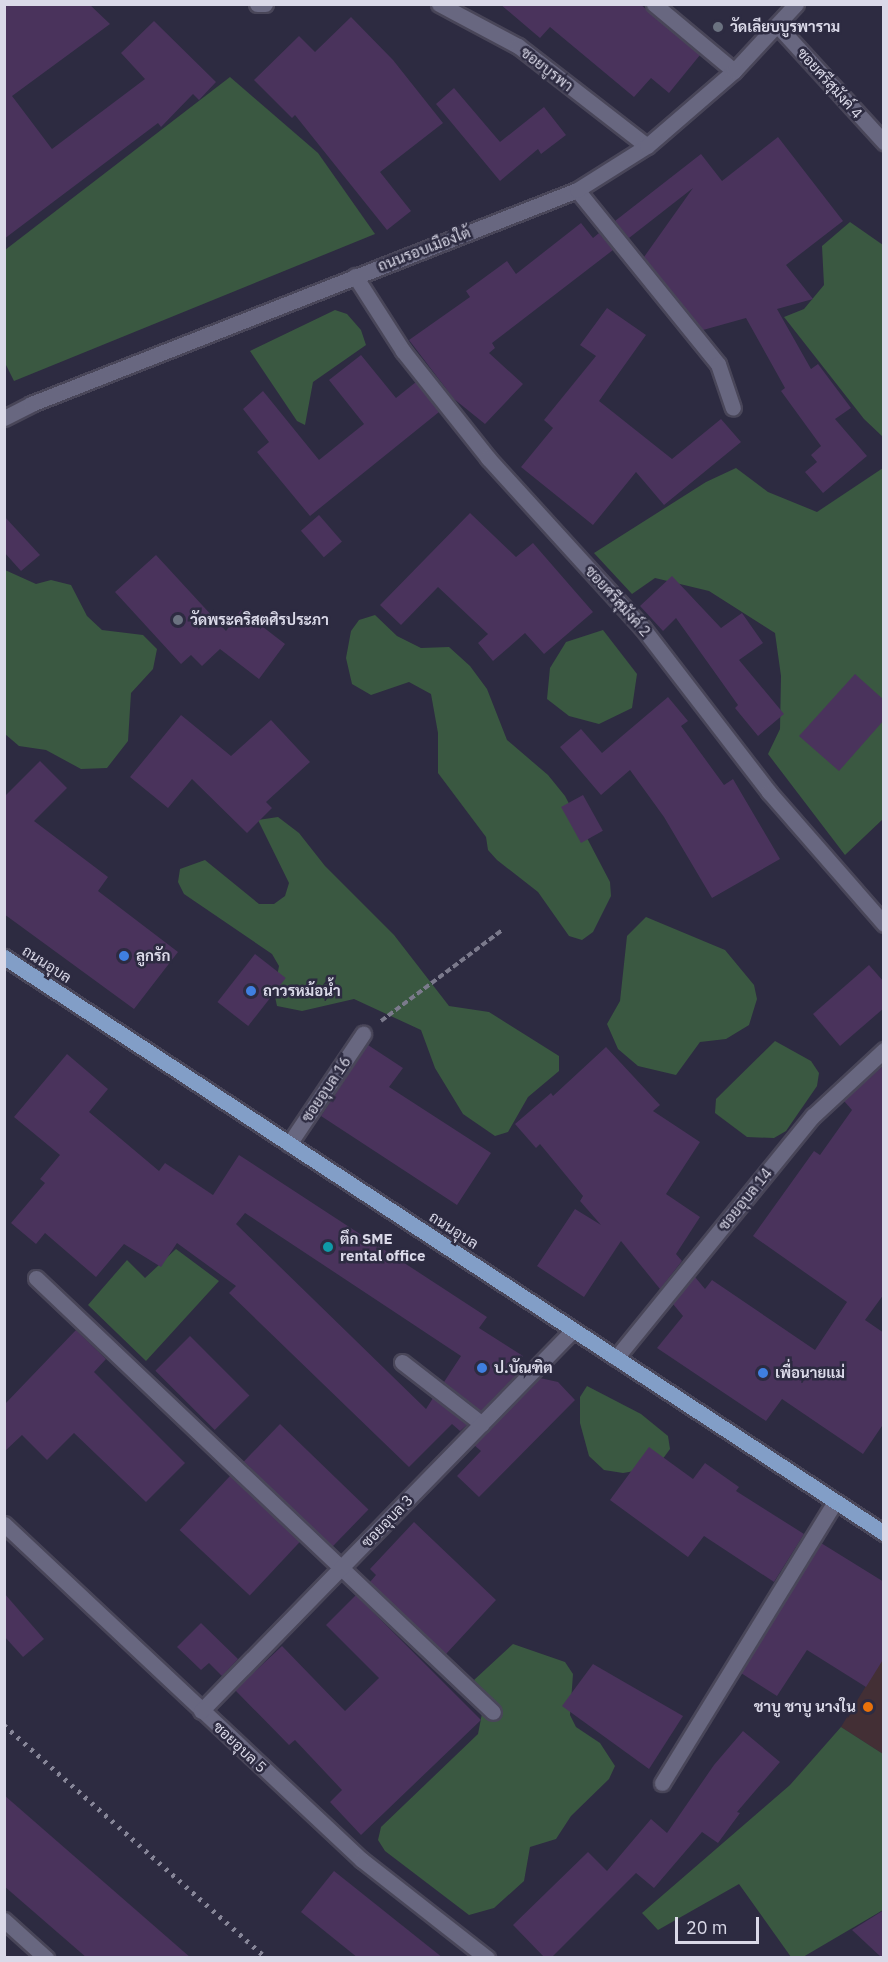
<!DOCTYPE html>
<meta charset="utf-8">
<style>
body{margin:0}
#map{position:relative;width:888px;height:1962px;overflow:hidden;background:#2d2b41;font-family:"IBM Plex Sans",Sarabun,sans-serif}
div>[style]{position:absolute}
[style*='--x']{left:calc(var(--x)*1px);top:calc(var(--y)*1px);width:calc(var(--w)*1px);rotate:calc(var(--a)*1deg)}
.commercial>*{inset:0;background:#432f35}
.green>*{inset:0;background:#3a5841}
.building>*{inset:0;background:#4a335c;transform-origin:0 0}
.path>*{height:4px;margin-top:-2px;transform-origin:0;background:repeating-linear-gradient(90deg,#7b7a8c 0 6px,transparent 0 9px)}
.roads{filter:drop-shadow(2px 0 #494659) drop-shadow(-2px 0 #494659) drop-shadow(0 2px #494659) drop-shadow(0 -2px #494659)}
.minor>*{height:15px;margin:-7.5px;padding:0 7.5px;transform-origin:7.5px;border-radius:7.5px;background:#686780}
.major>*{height:15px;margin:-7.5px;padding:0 7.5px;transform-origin:7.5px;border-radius:7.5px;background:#829ec7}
.rail>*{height:4.5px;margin-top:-2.25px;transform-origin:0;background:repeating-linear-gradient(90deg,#878698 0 3px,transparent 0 9px)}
.dots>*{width:16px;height:16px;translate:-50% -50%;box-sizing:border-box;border:3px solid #2d2b41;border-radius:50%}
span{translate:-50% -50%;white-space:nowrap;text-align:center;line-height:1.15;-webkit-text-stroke:5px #2d2b41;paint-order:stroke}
.poi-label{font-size:15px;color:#dad9e8;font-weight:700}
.left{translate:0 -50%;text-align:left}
.right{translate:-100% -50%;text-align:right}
.street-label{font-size:15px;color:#dad9e8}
.frame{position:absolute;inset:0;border:6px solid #dad9e8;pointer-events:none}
.scale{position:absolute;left:675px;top:1917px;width:84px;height:27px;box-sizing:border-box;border:3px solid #dad9e8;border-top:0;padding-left:8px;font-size:18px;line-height:21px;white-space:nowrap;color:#dad9e8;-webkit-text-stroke:4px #2d2b41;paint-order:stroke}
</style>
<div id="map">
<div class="commercial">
<div style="clip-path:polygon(883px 1658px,883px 1754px,841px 1727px)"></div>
</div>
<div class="green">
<div style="clip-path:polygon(230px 77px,318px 153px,375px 234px,14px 381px,5px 363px,5px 250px)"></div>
<div style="clip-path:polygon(850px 222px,883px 245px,883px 437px,864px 419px,784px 317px,804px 309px,824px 285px,822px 246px)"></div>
<div style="clip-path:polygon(335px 310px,347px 314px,361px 330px,366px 345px,313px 382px,305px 425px,297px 421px,250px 351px)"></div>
<div style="clip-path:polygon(736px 468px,768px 492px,817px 512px,883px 468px,883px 819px,845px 855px,768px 754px,780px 729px,781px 676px,775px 633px,709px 591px,655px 578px,632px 594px,594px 553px,706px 482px)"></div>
<div style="clip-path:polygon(5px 570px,36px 584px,51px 580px,71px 585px,87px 616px,102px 630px,143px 635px,157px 649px,153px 669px,131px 693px,128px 741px,107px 768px,81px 769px,46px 750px,19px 746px,5px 734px)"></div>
<div style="clip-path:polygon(375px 615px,397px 636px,421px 648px,449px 647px,470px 666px,487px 689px,507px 740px,548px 775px,565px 796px,610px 882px,611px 896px,593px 932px,582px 940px,569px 936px,538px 892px,497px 860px,488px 850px,486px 837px,438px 773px,438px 733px,431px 694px,409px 682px,371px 695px,352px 684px,346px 658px,351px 631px,359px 620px)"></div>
<div style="clip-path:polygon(603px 630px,637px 674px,632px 708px,599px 724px,569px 716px,547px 699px,550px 668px,566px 642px)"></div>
<div style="clip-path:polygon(278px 817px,299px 833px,325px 866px,394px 935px,449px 1006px,489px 1012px,559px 1056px,559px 1071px,528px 1097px,508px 1132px,495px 1136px,463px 1114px,435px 1068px,421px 1030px,354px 999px,302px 1011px,277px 1006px,274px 992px,279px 966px,272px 954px,184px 894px,178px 882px,180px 869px,205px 860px,259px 904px,274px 904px,285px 896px,289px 883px,258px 820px)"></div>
<div style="clip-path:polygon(646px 917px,725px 950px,754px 985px,757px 999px,749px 1025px,726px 1039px,700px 1042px,676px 1075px,638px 1066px,618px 1049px,607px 1024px,620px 1001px,627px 936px)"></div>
<div style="clip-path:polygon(775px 1041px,811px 1061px,819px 1073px,817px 1086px,786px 1131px,774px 1138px,747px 1137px,715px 1113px,716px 1099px)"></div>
<div style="clip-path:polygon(176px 1249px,219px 1281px,146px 1361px,88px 1305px,127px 1260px,145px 1278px)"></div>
<div style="clip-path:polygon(587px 1386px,641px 1414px,668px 1436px,670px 1449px,662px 1460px,652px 1468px,623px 1473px,604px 1470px,589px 1456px,580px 1423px,580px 1397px)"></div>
<div style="clip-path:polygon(513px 1644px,565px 1662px,573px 1674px,570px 1715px,576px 1727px,600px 1743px,615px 1766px,609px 1779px,571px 1816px,556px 1839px,530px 1847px,524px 1881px,494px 1908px,469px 1915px,385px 1851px,378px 1840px,381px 1827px,478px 1734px,485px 1698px,474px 1680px)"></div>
<div style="clip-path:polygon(841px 1727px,883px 1754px,883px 1910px,803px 1957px,791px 1957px,739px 1884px,658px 1930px,642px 1913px,790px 1785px)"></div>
</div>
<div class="building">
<div style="clip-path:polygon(4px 4px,89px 4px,110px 24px,12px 96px,52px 149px,145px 79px,121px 53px,154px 21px,216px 82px,199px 100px,193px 94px,161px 127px,158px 123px,4px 239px)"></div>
<div style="clip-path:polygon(500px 4px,640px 4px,700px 55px,669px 93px,651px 78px,634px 97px,550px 27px,540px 38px)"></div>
<div style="clip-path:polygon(351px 17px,393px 60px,443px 123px,380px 172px,411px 211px,387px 230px,295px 115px,292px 118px,254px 80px,299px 36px,315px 52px)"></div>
<div style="clip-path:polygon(454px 88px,500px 142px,544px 107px,566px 135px,541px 154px,538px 149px,500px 181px,436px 104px)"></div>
<div style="clip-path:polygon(778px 137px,843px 221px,786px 265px,813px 299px,777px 309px,811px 369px,818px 364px,851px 408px,835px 419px,867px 456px,823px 493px,805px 472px,817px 462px,811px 455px,821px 446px,781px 391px,785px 388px,746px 318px,703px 330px,644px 257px,693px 188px,629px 238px,615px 221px,701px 154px,722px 181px)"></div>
<div style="clip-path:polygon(581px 223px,593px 238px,599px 233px,613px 250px,492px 343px,495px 348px,489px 353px,523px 384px,485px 424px,454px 399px,409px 340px,470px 297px,466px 291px,507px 261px,516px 274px)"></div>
<div style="clip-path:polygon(607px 308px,646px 335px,599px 401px,672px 459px,721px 419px,741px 442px,664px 505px,636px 472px,593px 525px,521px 467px,553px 428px,544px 420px,596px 356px,580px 345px)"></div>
<div style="clip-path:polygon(361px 355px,396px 398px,416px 382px,439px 412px,310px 516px,257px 452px,269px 442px,243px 409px,263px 391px,319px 460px,364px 424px,329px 380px)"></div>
<div style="clip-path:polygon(470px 513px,516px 557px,533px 543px,593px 612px,544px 654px,525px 633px,493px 661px,478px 643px,488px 634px,438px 587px,401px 625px,380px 605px)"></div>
<div style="left:319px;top:515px;width:35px;height:24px;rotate:49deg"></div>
<div style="clip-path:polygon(4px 516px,40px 555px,21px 571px,4px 552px)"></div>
<div style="clip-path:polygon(156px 555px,226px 631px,241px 610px,285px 644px,259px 679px,220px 649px,202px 666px,191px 655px,181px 664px,115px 592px)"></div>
<div style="clip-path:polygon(672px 576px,721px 628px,742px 613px,763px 643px,739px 660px,784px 714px,758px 736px,735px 708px,738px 705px,676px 618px,663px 631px,640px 606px)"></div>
<div style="clip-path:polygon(855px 674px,884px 700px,884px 720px,839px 771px,799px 736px)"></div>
<div style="clip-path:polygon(668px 697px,688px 721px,681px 726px,724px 785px,733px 779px,780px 859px,712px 898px,664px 817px,630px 770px,601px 795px,560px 747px,581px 729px,602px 753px)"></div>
<div style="clip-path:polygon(181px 715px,231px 756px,271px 720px,310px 762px,266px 802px,272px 808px,247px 833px,192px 779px,168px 808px,130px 777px)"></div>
<div style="clip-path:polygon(40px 761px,67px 788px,34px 821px,108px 877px,98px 891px,178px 952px,134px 1009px,4px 914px,4px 797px)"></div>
<div style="left:583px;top:795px;width:41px;height:25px;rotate:61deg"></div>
<div style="left:255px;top:954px;width:39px;height:61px;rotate:38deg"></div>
<div style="clip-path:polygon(869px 965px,884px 982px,884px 1008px,840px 1046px,813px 1014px)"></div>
<div style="clip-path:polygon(368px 1045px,403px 1068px,389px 1087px,491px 1153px,457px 1205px,321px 1116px)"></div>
<div style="clip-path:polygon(606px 1047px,660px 1105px,653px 1111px,700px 1142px,666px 1194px,700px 1217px,676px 1254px,682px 1261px,660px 1289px,621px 1241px,584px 1297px,537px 1266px,575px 1209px,601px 1225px,580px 1201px,583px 1196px,540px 1144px,536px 1148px,515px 1124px,551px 1093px,553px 1096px)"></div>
<div style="clip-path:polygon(67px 1054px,108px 1089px,89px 1112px,159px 1171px,165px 1163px,213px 1195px,239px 1155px,487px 1317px,479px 1328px,523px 1356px,511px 1370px,519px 1372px,481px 1411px,444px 1382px,461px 1356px,245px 1213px,236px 1224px,426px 1409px,433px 1398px,467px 1425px,460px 1431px,452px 1424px,409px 1467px,229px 1293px,236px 1286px,177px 1243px,161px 1267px,124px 1244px,96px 1277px,45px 1233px,36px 1244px,11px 1223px,45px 1183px,40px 1179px,60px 1155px,14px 1117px)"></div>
<div style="clip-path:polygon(884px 1065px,884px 1294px,865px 1320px,884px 1333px,884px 1423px,863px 1454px,782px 1399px,766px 1421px,657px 1348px,683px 1316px,673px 1304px,695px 1277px,705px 1289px,712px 1280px,815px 1350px,847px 1302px,753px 1236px,814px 1151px,820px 1155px,852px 1110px,844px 1101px)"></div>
<div style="clip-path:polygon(76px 1330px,106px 1359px,94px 1372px,185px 1463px,146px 1502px,74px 1433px,47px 1460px,22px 1435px,4px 1452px,4px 1405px)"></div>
<div style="left:190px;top:1336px;width:84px;height:49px;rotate:45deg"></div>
<div style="clip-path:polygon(540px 1378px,558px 1382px,575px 1400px,479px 1497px,457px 1476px,481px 1451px,474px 1445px)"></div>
<div style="left:280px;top:1424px;width:123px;height:52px;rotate:44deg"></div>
<div style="clip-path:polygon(649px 1447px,693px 1479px,705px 1463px,739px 1487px,736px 1491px,804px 1534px,774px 1582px,704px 1536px,688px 1557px,610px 1500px)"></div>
<div style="left:230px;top:1476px;width:96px;height:74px;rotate:43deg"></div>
<div style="clip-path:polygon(414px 1522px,496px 1600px,446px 1654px,370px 1582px,376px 1575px,370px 1569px)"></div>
<div style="clip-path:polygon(821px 1543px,884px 1582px,884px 1658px,866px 1687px,807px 1650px,777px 1696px,741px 1673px)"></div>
<div style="clip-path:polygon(4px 1593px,44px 1639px,23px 1657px,4px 1636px)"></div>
<div style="clip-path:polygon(356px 1595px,481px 1720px,361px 1835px,330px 1802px,342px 1790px,295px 1740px,289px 1745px,235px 1690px,282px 1646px,345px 1711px,379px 1678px,326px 1625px)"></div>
<div style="clip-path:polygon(201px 1623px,238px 1659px,222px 1676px,209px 1663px,201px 1670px,177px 1647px)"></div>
<div style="clip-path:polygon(593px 1664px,683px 1716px,649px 1769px,562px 1706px)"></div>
<div style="clip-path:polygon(743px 1731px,780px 1762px,737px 1812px,740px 1813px,718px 1843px,702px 1832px,654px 1888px,636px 1873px,551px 1958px,545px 1958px,513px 1925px,588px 1852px,607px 1871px,651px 1819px,667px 1833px,714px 1765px)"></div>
<div style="clip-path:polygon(4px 1795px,191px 1958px,87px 1958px,4px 1886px)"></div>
<div style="clip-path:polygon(334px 1871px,443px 1958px,358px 1958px,301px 1912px)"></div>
<div style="clip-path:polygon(884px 1910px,884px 1958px,882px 1958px,852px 1930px)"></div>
</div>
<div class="path">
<div style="--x:381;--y:1021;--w:151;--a:-36.9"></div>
</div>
<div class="roads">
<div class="minor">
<div style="--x:257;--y:4;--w:8;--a:0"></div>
<div style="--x:439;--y:4;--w:89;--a:28"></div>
<div style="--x:518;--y:46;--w:163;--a:37.8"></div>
<div style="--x:654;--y:4;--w:104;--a:39.9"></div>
<div style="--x:777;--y:25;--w:159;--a:47.6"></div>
<div style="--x:577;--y:190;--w:224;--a:51"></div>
<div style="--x:718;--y:364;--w:46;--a:71.2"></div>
<div style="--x:355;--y:276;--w:89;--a:57.4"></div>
<div style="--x:403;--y:351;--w:137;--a:51.5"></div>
<div style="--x:488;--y:458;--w:229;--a:47.7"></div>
<div style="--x:642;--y:627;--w:208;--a:52.4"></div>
<div style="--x:769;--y:792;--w:175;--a:48.9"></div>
<div style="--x:4;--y:418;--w:30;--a:-27"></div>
<div style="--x:31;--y:404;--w:586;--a:-21.4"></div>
<div style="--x:577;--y:190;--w:83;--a:-32.2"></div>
<div style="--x:647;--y:146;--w:115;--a:-40.8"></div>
<div style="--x:734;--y:71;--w:91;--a:-47.2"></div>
<div style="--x:289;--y:1144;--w:133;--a:-56.1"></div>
<div style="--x:36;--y:1278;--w:630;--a:43.52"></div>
<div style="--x:616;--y:1358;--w:312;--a:-50.9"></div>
<div style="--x:813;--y:1116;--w:97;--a:-42.9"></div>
<div style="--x:402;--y:1362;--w:101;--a:37.8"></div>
<div style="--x:4;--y:1524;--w:491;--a:43.2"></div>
<div style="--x:362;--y:1860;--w:159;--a:38.1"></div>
<div style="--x:201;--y:1711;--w:532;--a:-45.68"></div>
<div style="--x:662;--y:1783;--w:330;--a:-58.4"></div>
<div style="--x:4;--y:1920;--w:57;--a:42.1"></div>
</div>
<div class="major">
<div style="--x:4;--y:957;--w:1052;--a:33.21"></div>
</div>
</div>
<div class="rail">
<div style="--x:4;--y:1725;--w:351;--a:41.6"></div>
</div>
<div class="dots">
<div style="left:718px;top:27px;background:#6b7280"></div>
<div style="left:178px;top:620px;background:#6b7280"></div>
<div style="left:124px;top:956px;background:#3f7fe0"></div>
<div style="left:251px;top:991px;background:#3f7fe0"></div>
<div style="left:328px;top:1247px;background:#0f9aa8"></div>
<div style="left:482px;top:1368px;background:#3f7fe0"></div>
<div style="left:763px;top:1373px;background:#3f7fe0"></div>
<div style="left:868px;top:1707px;background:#e8710a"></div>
</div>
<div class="poi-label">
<span class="left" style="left:730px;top:27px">วัดเลียบบูรพาราม</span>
<span class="left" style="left:190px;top:620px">วัดพระคริสตศิรประภา</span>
<span class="left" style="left:136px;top:956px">ลูกรัก</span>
<span class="left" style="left:263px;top:991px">ถาวรหม้อน้ำ</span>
<span class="left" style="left:340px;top:1247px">ตึก SME<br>rental office</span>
<span class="left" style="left:494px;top:1368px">ป.บัณฑิต</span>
<span class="left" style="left:775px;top:1373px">เพื่อนายแม่</span>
<span class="right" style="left:856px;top:1707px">ชาบู ชาบู นางใน</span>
</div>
<div class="street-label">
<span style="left:547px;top:69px;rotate:38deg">ซอยบูรพา</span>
<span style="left:830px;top:83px;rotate:48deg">ซอยศรีสุมังค์ 4</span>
<span style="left:424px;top:249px;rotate:-21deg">ถนนรอบเมืองใต้</span>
<span style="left:618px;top:601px;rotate:48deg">ซอยศรีสุมังค์ 2</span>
<span style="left:47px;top:964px;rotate:33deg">ถนนอุบล</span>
<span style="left:326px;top:1089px;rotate:-56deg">ซอยอุบล 16</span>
<span style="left:745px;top:1199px;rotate:-51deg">ซอยอุบล 14</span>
<span style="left:454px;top:1230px;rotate:33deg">ถนนอุบล</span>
<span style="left:387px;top:1521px;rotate:-46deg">ซอยอุบล 3</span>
<span style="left:240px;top:1747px;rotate:43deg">ซอยอุบล 5</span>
</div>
<div class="frame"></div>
<div class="scale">20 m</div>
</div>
